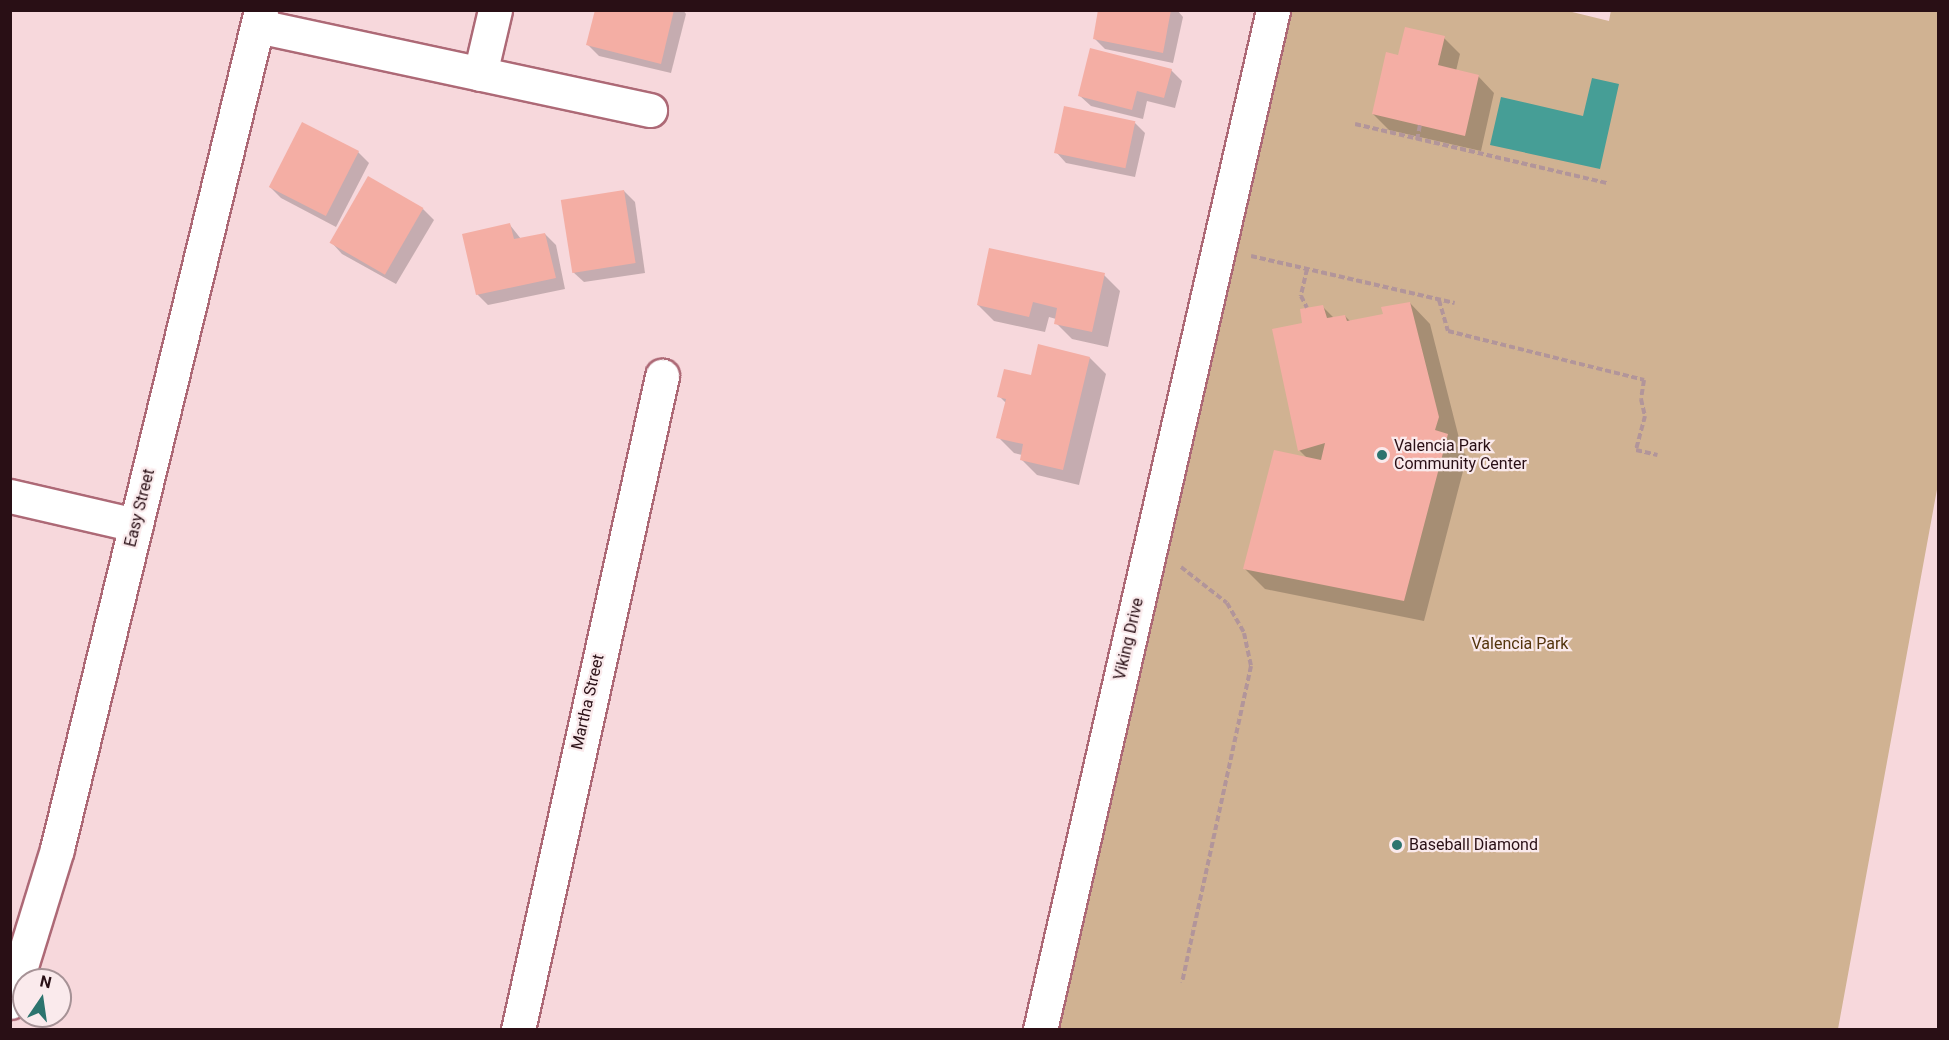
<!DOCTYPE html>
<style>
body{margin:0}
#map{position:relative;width:1949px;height:1040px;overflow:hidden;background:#f7d8dc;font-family:Roboto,sans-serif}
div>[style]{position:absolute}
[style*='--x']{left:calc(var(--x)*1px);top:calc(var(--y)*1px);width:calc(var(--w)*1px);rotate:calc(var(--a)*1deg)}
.green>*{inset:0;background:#d0b292}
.water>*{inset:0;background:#469e96}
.shadow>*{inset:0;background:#0003}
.building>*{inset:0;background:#f4aea4;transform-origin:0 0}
.path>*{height:4px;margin-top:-2px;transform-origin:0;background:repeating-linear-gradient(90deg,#b2959a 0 6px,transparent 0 9px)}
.roads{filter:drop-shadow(2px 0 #ad6976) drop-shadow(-2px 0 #ad6976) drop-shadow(0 2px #ad6976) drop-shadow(0 -2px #ad6976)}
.minor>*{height:33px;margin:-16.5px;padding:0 16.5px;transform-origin:16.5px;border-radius:16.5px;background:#fff}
.dots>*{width:16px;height:16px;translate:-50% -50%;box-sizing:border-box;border:3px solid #faeaec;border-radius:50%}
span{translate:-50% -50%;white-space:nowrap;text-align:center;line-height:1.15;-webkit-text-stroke:4.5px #faeaec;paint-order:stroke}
.poi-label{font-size:16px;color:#290f15}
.left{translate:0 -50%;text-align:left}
.street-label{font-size:16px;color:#290f15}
.park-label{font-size:16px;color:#53340c}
.frame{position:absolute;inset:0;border:12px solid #290f15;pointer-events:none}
.north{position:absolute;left:12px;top:968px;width:60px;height:60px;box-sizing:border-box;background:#faeaec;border:2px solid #a69296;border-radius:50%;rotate:13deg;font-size:16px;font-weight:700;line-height:24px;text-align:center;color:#290f15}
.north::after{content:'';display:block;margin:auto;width:21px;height:27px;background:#2c746e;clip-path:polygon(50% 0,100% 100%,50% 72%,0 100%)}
</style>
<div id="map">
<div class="green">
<div style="clip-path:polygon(1564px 10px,1609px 21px,1611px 10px,1938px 11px,1938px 484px,1838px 1029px,1040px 1030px,1273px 11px)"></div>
</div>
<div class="water">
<div style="clip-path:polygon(1592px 78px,1619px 84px,1600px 169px,1490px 145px,1501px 97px,1583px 116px)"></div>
</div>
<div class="shadow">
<div style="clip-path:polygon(596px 10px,683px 10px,686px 14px,671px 73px,599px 56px,588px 45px)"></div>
<div style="clip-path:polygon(1100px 10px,1177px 10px,1183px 17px,1173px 63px,1105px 49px,1094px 38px)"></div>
<div style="clip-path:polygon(1444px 38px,1460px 54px,1456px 71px,1478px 76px,1494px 93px,1481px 151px,1389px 130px,1373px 114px,1399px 57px)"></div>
<div style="clip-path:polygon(1171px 70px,1182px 81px,1175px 108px,1147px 101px,1143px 119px,1091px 106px,1080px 96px)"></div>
<div style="clip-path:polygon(1134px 122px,1145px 133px,1135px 177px,1066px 163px,1056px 152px)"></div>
<div style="clip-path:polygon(358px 152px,369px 163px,336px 227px,281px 198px,270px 187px)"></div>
<div style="clip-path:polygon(624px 191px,635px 202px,645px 273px,584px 282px,573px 272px)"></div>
<div style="clip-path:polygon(423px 209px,434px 220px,396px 284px,342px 254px,332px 243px)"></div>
<div style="clip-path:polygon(510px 225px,521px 239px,545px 234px,556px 245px,565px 289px,488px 305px,477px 294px)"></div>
<div style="clip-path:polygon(1104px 275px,1120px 291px,1108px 347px,1072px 339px,1056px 323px,1056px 319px,1049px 317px,1045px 332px,994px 321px,978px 305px)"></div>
<div style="clip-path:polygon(1410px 303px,1430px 324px,1459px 438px,1457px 446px,1467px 456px,1424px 621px,1265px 589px,1244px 568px,1308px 459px,1299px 450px,1304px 324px,1322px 306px,1334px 318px,1345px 316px,1350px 321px,1385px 315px)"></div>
<div style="clip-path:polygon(1090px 358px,1106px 374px,1079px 485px,1037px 475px,1021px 459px,1022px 455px,1014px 453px,998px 437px,1006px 403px,999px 396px,1032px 377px)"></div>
</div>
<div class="building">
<div style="clip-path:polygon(595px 10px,674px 10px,661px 64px,586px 45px)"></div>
<div style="clip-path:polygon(1098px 10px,1171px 10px,1163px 53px,1093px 39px)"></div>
<div style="clip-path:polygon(1405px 27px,1445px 36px,1438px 65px,1479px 75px,1465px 136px,1372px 114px,1386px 52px,1398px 55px)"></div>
<div style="clip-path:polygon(1090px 48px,1172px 69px,1164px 98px,1137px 91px,1132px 110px,1078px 96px)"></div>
<div style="left:1064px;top:106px;width:73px;height:48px;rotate:12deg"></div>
<div style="left:302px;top:122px;width:64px;height:73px;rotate:27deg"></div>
<div style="left:368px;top:176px;width:64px;height:77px;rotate:30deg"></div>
<div style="left:624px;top:190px;width:74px;height:64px;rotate:81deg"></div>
<div style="clip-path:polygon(510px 223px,514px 239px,545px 233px,556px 278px,476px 295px,462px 234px)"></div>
<div style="clip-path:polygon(989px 248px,1105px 273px,1092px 332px,1054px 324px,1057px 308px,1033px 302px,1029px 317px,977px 305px)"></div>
<div style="clip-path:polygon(1410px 302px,1439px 417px,1435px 430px,1448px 434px,1404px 601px,1243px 569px,1274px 450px,1321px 460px,1325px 443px,1298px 451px,1272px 329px,1302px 323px,1300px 309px,1323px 305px,1327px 318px,1345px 315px,1347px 321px,1383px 314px,1381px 307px)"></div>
<div style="clip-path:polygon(1038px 344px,1090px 357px,1063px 470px,1020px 460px,1023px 444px,996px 438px,1006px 399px,997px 397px,1004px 369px,1031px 375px)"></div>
</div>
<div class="path">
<div style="--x:1355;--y:124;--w:259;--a:13.2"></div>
<div style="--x:1417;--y:140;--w:15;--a:-79"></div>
<div style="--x:1251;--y:256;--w:209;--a:13"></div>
<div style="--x:1307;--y:269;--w:28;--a:103"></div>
<div style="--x:1301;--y:296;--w:13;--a:63"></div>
<div style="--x:1439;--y:300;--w:32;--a:74"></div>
<div style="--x:1448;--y:331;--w:202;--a:14"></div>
<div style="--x:1644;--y:380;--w:19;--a:99"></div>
<div style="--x:1641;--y:399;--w:17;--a:77"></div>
<div style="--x:1645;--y:416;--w:35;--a:105"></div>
<div style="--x:1636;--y:450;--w:22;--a:13"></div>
<div style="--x:1181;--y:567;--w:58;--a:38"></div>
<div style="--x:1227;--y:603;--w:34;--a:60"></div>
<div style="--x:1244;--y:633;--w:34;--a:78"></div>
<div style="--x:1251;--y:666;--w:324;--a:102.3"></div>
</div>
<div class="roads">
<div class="minor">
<div style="--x:258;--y:26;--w:401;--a:12.1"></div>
<div style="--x:480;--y:74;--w:66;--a:-76.8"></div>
<div style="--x:10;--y:496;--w:129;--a:13"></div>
<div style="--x:10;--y:1002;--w:160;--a:-72.9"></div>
<div style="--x:57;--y:849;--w:863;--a:-76.33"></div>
<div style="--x:518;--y:1030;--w:670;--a:-77.58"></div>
<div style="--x:1040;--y:1030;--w:1046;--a:-77.13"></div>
</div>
</div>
<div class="dots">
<div style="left:1382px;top:455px;background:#2c746e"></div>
<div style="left:1397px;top:845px;background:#2c746e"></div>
</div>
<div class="poi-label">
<span class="left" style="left:1394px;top:455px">Valencia Park<br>Community Center</span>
<span class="left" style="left:1409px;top:845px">Baseball Diamond</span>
</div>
<div class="street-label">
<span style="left:140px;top:508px;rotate:-76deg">Easy Street</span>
<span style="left:1129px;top:639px;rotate:-77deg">Viking Drive</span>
<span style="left:588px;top:702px;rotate:-77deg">Martha Street</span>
</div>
<div class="park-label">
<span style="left:1520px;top:644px">Valencia Park</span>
</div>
<div class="frame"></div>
<div class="north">N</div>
</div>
